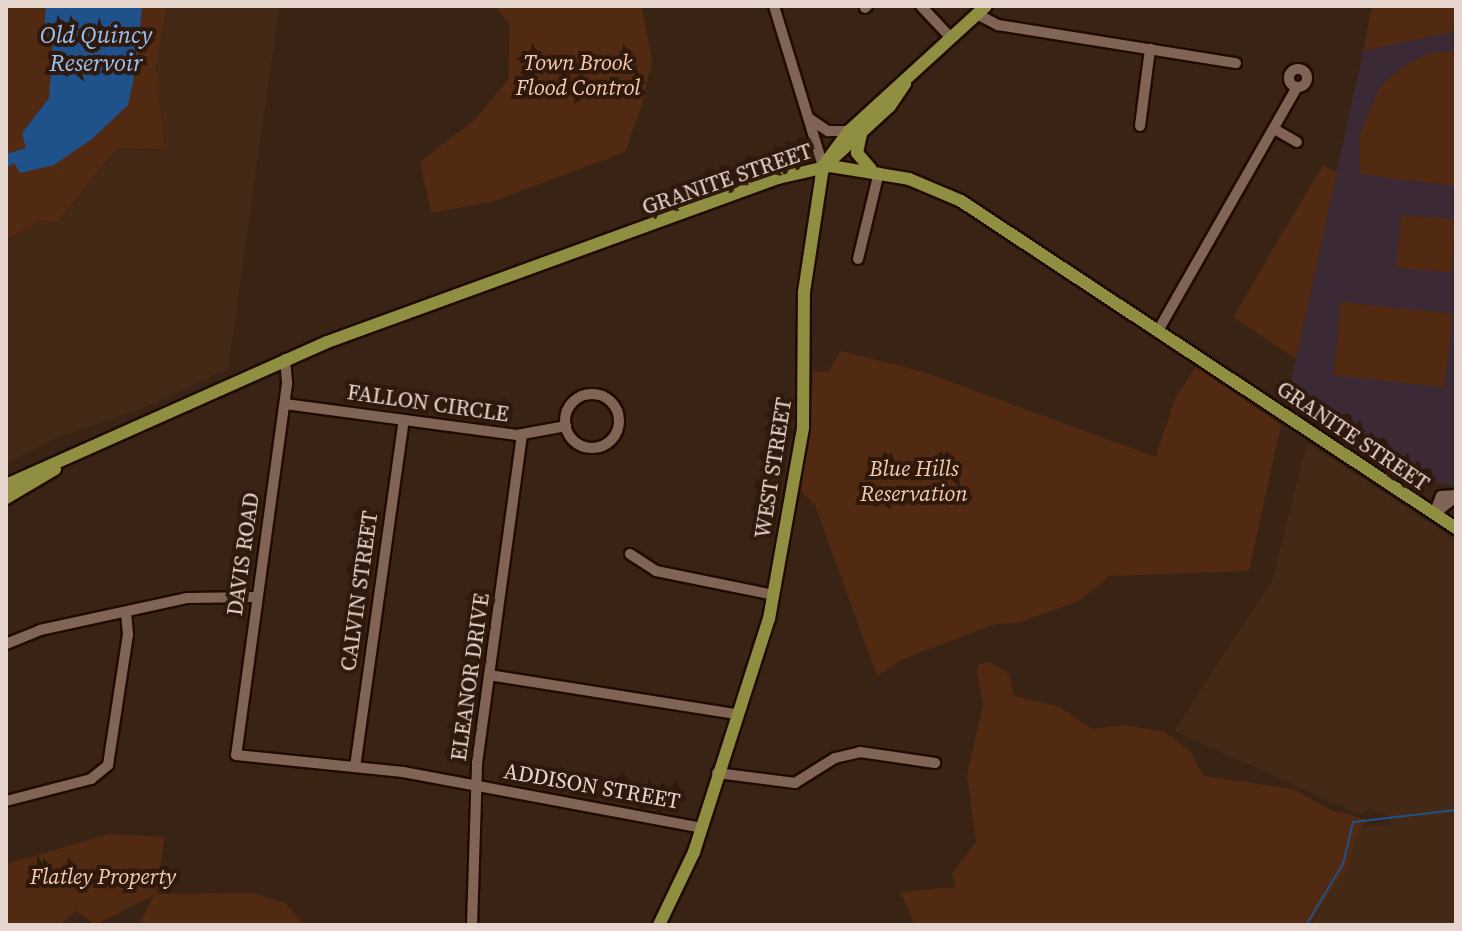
<!DOCTYPE html>
<style>
body{margin:0}
#map{position:relative;width:1462px;height:931px;overflow:hidden;background:#392315;font-family:"Source Serif 4",serif}
div>[style]{position:absolute}
[style*='--x']{left:calc(var(--x)*1px);top:calc(var(--y)*1px);width:calc(var(--w)*1px);rotate:calc(var(--a)*1deg)}
.built>*{inset:0;background:#452917}
.education>*{inset:0;background:#3b2a35}
.green>*{inset:0;background:#512a11;transform-origin:0 0}
.water>*{inset:0;background:#1f518a}
.stream>*{height:2px;margin:-1px;padding:0 1px;transform-origin:1px;border-radius:1px;background:#1f518a}
.roads{filter:drop-shadow(2px 0 #1f0b01) drop-shadow(-2px 0 #1f0b01) drop-shadow(0 2px #1f0b01) drop-shadow(0 -2px #1f0b01)}
.minor>*{height:10px;margin:-5px;padding:0 5px;transform-origin:5px;border-radius:5px;background:#806556}
.minor>.ring{margin:-5px;padding:0;box-sizing:content-box;background:none;border:10px solid #806556;border-radius:50%}
.major>*{height:12px;margin:-6px;padding:0 6px;transform-origin:6px;border-radius:6px;background:#8f8e41}
span{translate:-50% -50%;white-space:nowrap;text-align:center;line-height:1.15;-webkit-text-stroke:8px #2f190c;paint-order:stroke}
.park-label{font-size:22px;color:#f4ccb5;font-style:italic}
.street-label{font-size:22px;color:#e6d6ce}
.water-label{font-size:24px;color:#99c2f3;font-style:italic}
.frame{position:absolute;inset:0;border:8px solid #e6d6ce;pointer-events:none}
</style>
<div id="map">
<div class="built">
<div style="clip-path:polygon(168px 6px,279px 6px,228px 369px,143px 408px,52px 440px,6px 464px,6px 241px,41px 221px,57px 224px,117px 149px,165px 151px,156px 69px)"></div>
<div style="clip-path:polygon(1307px 443px,1456px 540px,1456px 925px,1311px 925px,1344px 870px,1358px 827px,1391px 824px,1390px 816px,1369px 808px,1361px 815px,1174px 731px,1272px 581px)"></div>
</div>
<div class="education">
<div style="clip-path:polygon(1456px 31px,1456px 487px,1381px 467px,1286px 404px,1363px 51px)"></div>
</div>
<div class="green">
<div style="clip-path:polygon(6px 6px,167px 6px,156px 67px,165px 150px,117px 148px,57px 223px,41px 221px,6px 240px)"></div>
<div style="clip-path:polygon(495px 6px,642px 6px,652px 61px,641px 108px,625px 152px,491px 202px,431px 213px,420px 162px,474px 120px,508px 80px,510px 24px)"></div>
<div style="clip-path:polygon(1372px 6px,1456px 6px,1456px 31px,1363px 51px)"></div>
<div style="clip-path:polygon(1456px 51px,1456px 186px,1359px 174px,1360px 135px,1380px 86px,1409px 63px,1430px 53px)"></div>
<div style="clip-path:polygon(1323px 165px,1337px 173px,1296px 359px,1233px 317px)"></div>
<div style="left:1401px;top:215px;width:55px;height:53px;rotate:5deg"></div>
<div style="left:1341px;top:302px;width:112px;height:74px;rotate:6deg"></div>
<div style="clip-path:polygon(841px 351px,924px 372px,1156px 457px,1175px 398px,1196px 367px,1281px 425px,1249px 571px,1110px 576px,1079px 601px,1018px 623px,995px 624px,903px 659px,877px 676px,815px 505px,797px 487px,810px 429px,813px 371px,828px 372px)"></div>
<div style="clip-path:polygon(989px 662px,1009px 674px,1014px 696px,1060px 707px,1092px 729px,1126px 725px,1165px 732px,1189px 750px,1204px 776px,1293px 789px,1331px 810px,1368px 820px,1356px 835px,1349px 864px,1309px 925px,915px 925px,900px 892px,956px 887px,952px 874px,976px 842px,967px 774px,983px 705px,977px 673px,978px 665px)"></div>
<div style="clip-path:polygon(109px 834px,165px 837px,156px 894px,253px 893px,285px 903px,305px 925px,139px 925px,154px 895px,95px 925px,76px 911px,60px 925px,6px 925px,6px 864px)"></div>
</div>
<div class="water">
<div style="clip-path:polygon(46px 6px,142px 6px,137px 63px,128px 105px,92px 139px,54px 165px,20px 173px,14px 163px,6px 168px,6px 154px,26px 148px,22px 133px,49px 98px,53px 40px,44px 31px)"></div>
</div>
<div class="stream">
<div style="--x:1306;--y:925;--w:71;--a:-58.8"></div>
<div style="--x:1343;--y:864;--w:43;--a:-76.6"></div>
<div style="--x:1353;--y:822;--w:104;--a:-6.6"></div>
</div>
<div class="roads">
<div class="minor">
<div style="--x:774;--y:6;--w:167;--a:73"></div>
<div style="--x:921;--y:6;--w:44;--a:46.8"></div>
<div style="--x:865;--y:8;--w:3;--a:-45"></div>
<div style="--x:977;--y:14;--w:24;--a:28"></div>
<div style="--x:998;--y:25;--w:241;--a:9.1"></div>
<div class="ring" style="left:1289px;top:69px;width:8px;height:8px"></div>
<div style="--x:810;--y:119;--w:22;--a:34"></div>
<div style="--x:828;--y:131;--w:21;--a:0"></div>
<div style="--x:1140;--y:126;--w:78;--a:-82.6"></div>
<div style="--x:1276;--y:130;--w:24;--a:30"></div>
<div style="--x:858;--y:259;--w:89;--a:-76.4"></div>
<div style="--x:1159;--y:329;--w:276;--a:-60.3"></div>
<div style="--x:285;--y:359;--w:25;--a:85"></div>
<div style="--x:287;--y:384;--w:374;--a:97.8"></div>
<div style="--x:236;--y:755;--w:168;--a:5.8"></div>
<div style="--x:403;--y:772;--w:304;--a:10.6"></div>
<div class="ring" style="left:565px;top:394px;width:44px;height:44px"></div>
<div style="--x:285;--y:404;--w:234;--a:7.6"></div>
<div style="--x:517;--y:435;--w:50;--a:-10.4"></div>
<div style="--x:1434;--y:514;--w:19;--a:-69"></div>
<div style="--x:1441;--y:496;--w:15;--a:-4"></div>
<div style="--x:1434;--y:514;--w:28;--a:-38"></div>
<div style="--x:630;--y:554;--w:31;--a:33"></div>
<div style="--x:656;--y:571;--w:120;--a:11.5"></div>
<div style="--x:6;--y:644;--w:37;--a:-22"></div>
<div style="--x:40;--y:630;--w:150;--a:-12.3"></div>
<div style="--x:187;--y:598;--w:70;--a:-0.8"></div>
<div style="--x:489;--y:675;--w:250;--a:9"></div>
<div style="--x:355;--y:767;--w:350;--a:-82"></div>
<div style="--x:717;--y:773;--w:79;--a:7.3"></div>
<div style="--x:795;--y:783;--w:47;--a:-32"></div>
<div style="--x:835;--y:758;--w:26;--a:-13"></div>
<div style="--x:860;--y:752;--w:76;--a:8.3"></div>
<div style="--x:6;--y:801;--w:88;--a:-14.5"></div>
<div style="--x:91;--y:779;--w:22;--a:-39"></div>
<div style="--x:108;--y:765;--w:132;--a:-81.3"></div>
<div style="--x:128;--y:635;--w:23;--a:-95"></div>
<div style="--x:472;--y:925;--w:162;--a:-88.2"></div>
<div style="--x:477;--y:763;--w:331;--a:-82.2"></div>
</div>
<div class="major">
<div style="--x:861;--y:134;--w:19;--a:102"></div>
<div style="--x:857;--y:153;--w:21;--a:49"></div>
<div style="--x:829;--y:162;--w:83;--a:-42.6"></div>
<div style="--x:890;--y:106;--w:27;--a:-56"></div>
<div style="--x:823;--y:166;--w:44;--a:-53.4"></div>
<div style="--x:849;--y:131;--w:185;--a:-42.4"></div>
<div style="--x:6;--y:485;--w:351;--a:-24"></div>
<div style="--x:327;--y:342;--w:480;--a:-20"></div>
<div style="--x:778;--y:178;--w:53;--a:-13"></div>
<div style="--x:830;--y:166;--w:80;--a:9.3"></div>
<div style="--x:909;--y:179;--w:56;--a:22.9"></div>
<div style="--x:961;--y:201;--w:593;--a:33.45"></div>
<div style="--x:6;--y:498;--w:57;--a:-30.6"></div>
<div style="--x:659;--y:925;--w:81;--a:-64.4"></div>
<div style="--x:694;--y:852;--w:245;--a:-72.2"></div>
<div style="--x:769;--y:619;--w:194;--a:-79.9"></div>
<div style="--x:803;--y:428;--w:136;--a:-89.6"></div>
<div style="--x:804;--y:292;--w:127;--a:-81.4"></div>
</div>
</div>
<div class="park-label">
<span style="left:578px;top:75px">Town Brook<br>Flood Control</span>
<span style="left:914px;top:481px">Blue Hills<br>Reservation</span>
<span style="left:103px;top:877px">Flatley Property</span>
</div>
<div class="street-label">
<span style="left:727px;top:179px;rotate:-19deg">GRANITE STREET</span>
<span style="left:428px;top:403px;rotate:8deg">FALLON CIRCLE</span>
<span style="left:1353px;top:436px;rotate:34deg">GRANITE STREET</span>
<span style="left:773px;top:468px;rotate:-81deg">WEST STREET</span>
<span style="left:243px;top:554px;rotate:-82deg">DAVIS ROAD</span>
<span style="left:359px;top:591px;rotate:-82deg">CALVIN STREET</span>
<span style="left:470px;top:677px;rotate:-82deg">ELEANOR DRIVE</span>
<span style="left:592px;top:786px;rotate:10deg">ADDISON STREET</span>
</div>
<div class="water-label">
<span style="left:96px;top:49px">Old Quincy<br>Reservoir</span>
</div>
<div class="frame"></div>
</div>
